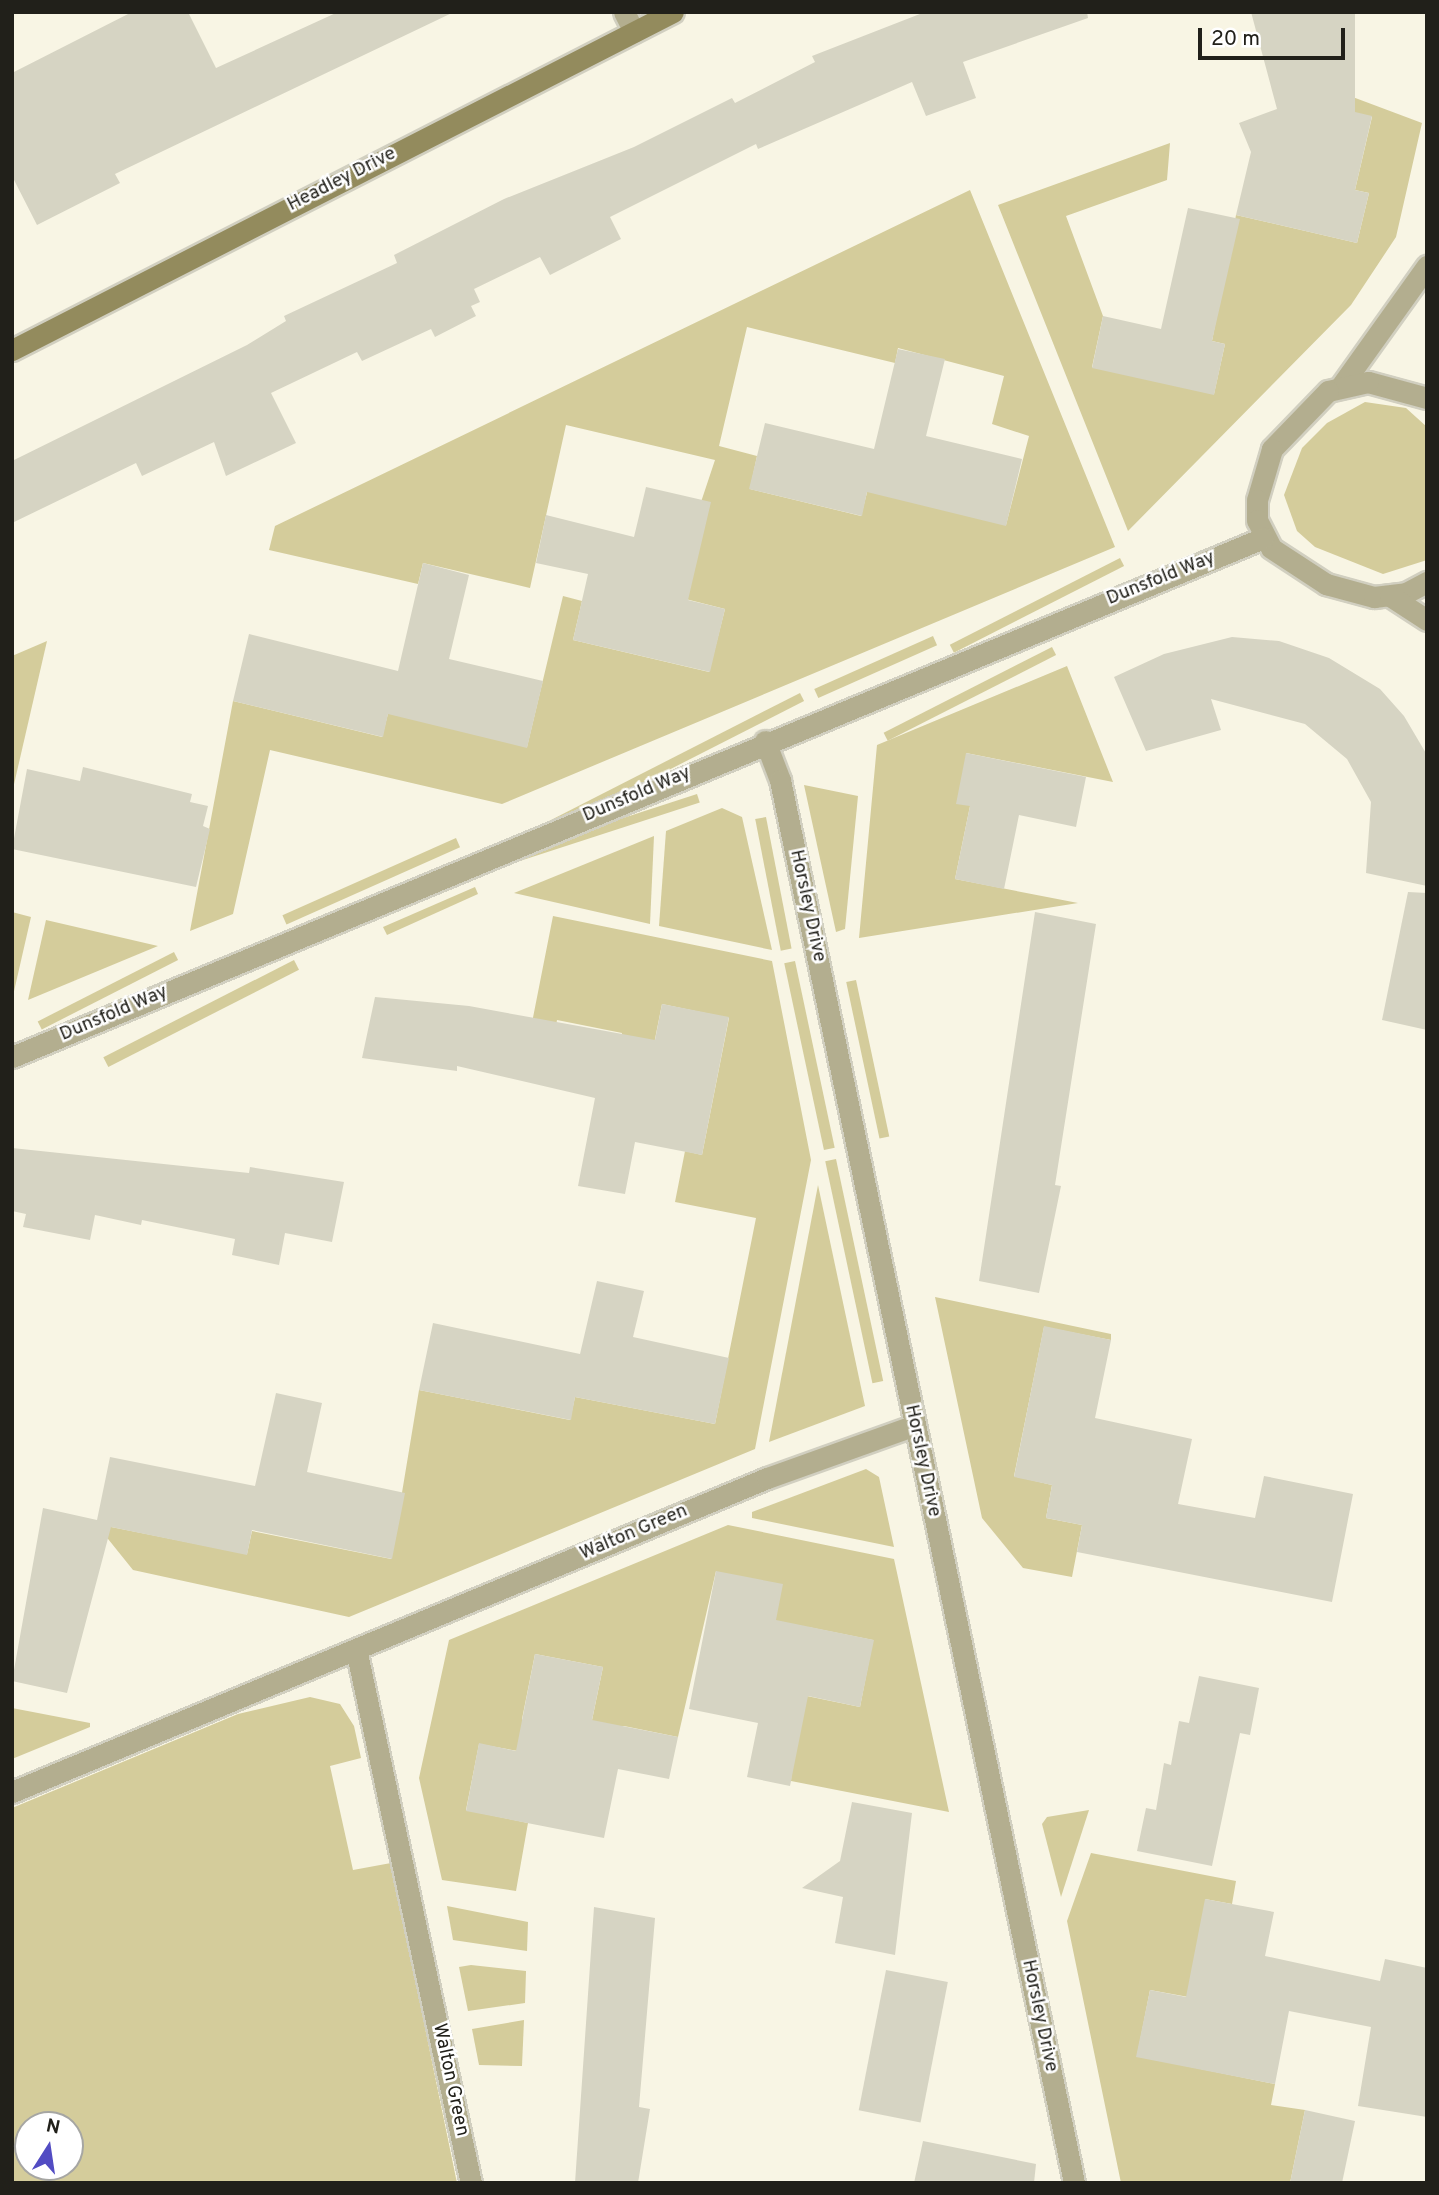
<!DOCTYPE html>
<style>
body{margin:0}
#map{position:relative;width:1439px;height:2195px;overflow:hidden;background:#f8f5e4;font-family:Overpass,sans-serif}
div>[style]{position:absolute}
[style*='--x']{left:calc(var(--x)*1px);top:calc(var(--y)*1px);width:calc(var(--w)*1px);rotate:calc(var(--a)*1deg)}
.green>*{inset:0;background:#d4cc9b;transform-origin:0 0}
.building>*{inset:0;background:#d6d4c3;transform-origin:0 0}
.roads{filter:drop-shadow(2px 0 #d1cfc0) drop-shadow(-2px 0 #d1cfc0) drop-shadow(0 2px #d1cfc0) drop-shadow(0 -2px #d1cfc0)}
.street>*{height:21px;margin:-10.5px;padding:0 10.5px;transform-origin:10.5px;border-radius:10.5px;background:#b3ae8f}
.secondary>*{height:21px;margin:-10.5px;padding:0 10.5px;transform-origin:10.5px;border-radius:10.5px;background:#938b5d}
span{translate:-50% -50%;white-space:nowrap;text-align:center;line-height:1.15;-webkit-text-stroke:5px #fff;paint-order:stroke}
.street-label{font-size:19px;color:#21201a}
.frame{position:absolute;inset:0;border:14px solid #21201a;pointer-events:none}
.north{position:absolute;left:14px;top:2111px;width:70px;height:70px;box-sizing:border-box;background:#fff;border:2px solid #a6a6a3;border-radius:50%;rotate:12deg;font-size:19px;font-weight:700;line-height:28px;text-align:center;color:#21201a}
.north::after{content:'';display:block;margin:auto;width:24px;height:32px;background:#524cc3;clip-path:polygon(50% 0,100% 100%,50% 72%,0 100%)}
.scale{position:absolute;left:1198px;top:28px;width:147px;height:32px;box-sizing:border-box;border:4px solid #21201a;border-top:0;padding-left:9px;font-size:21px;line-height:24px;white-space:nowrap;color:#21201a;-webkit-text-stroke:5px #fff;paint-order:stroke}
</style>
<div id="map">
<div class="green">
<div style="clip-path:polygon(1326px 87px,1422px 123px,1396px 237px,1351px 305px,1128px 531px,998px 205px,1170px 143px,1167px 180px,1066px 216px,1103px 316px,1092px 367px,1214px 394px,1225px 344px,1212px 341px,1236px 215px,1357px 243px,1369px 193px,1355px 190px,1372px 117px,1323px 105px)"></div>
<div style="clip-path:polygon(evenodd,970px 190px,1115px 547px,502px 804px,270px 750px,233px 914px,190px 931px,233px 701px,382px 737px,393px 694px,527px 747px,563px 596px,582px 601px,573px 640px,709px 672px,725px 609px,670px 595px,715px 460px,566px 425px,530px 588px,423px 563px,418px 584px,269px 550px,275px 526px,970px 190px,747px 327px,895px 363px,898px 348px,1004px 376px,992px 424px,1029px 436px,1006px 525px,872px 473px,861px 516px,750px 489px,757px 456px,719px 446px,747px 327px)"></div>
<div style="clip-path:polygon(1365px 402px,1406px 408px,1427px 427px,1427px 560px,1383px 574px,1315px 547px,1297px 531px,1284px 495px,1302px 448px,1327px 423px)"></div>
<div style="left:1120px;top:558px;width:9px;height:191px;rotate:63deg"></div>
<div style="left:933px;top:636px;width:10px;height:130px;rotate:66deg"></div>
<div style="clip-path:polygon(47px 641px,12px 793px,12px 656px)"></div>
<div style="left:1052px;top:647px;width:9px;height:189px;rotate:63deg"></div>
<div style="clip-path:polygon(1067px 666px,1113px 782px,966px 753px,970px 806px,955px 879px,1078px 903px,859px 938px,877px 745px)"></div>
<div style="left:800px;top:693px;width:9px;height:307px;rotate:63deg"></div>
<div style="clip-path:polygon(804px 785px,858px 796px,845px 929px,836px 932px)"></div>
<div style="left:697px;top:794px;width:9px;height:190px;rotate:72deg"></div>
<div style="clip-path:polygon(722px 808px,742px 817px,772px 950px,659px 926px,666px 831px)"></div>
<div style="left:766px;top:817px;width:134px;height:11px;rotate:79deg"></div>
<div style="clip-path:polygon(654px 836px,650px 924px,514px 893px)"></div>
<div style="left:456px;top:838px;width:10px;height:190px;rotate:66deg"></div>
<div style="clip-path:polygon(475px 887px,478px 894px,387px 935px,383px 927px)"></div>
<div style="clip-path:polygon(12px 912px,31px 917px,12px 1000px)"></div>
<div style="clip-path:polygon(553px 916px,772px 961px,811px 1160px,755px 1449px,349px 1617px,133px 1570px,96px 1524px,247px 1554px,252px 1531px,391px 1559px,419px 1390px,570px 1420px,575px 1397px,715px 1424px,756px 1218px,675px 1202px,685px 1151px,702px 1155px,729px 1018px,662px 1004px,651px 1059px,619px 1052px,622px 1033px,557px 1020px,551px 1053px,527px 1048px)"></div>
<div style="clip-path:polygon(46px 920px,158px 946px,28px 1000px)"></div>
<div style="left:174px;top:952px;width:9px;height:153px;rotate:63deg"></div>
<div style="left:294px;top:960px;width:11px;height:214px;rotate:63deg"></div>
<div style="left:795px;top:961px;width:191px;height:11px;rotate:78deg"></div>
<div style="left:856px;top:980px;width:160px;height:10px;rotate:78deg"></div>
<div style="left:836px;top:1159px;width:227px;height:11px;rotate:78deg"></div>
<div style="clip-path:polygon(818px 1185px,865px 1406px,769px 1442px)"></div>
<div style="clip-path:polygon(935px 1297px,1111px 1334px,1111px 1340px,1044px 1327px,1014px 1476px,1052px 1485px,1046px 1518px,1082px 1525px,1072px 1577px,1023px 1568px,982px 1518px)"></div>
<div style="clip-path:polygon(866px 1469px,879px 1477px,894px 1547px,752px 1518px,752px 1512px)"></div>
<div style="clip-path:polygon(728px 1525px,894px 1559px,949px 1812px,791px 1781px,797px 1694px,860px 1707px,873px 1640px,808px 1627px,804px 1646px,716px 1571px,678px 1737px,624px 1726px,590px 1730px,603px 1667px,535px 1654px,522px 1719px,535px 1754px,479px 1744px,466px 1810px,528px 1823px,516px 1891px,442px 1880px,419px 1778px,449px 1640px)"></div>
<div style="clip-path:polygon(evenodd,310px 1697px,340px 1704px,354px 1726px,361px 1758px,330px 1766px,353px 1870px,391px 1863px,457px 2183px,12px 2183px,12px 1808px,238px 1714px,310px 1697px,28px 2125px,70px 2125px,70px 2167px,28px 2167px,28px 2125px)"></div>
<div style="clip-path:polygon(12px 1708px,90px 1723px,90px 1727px,12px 1759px)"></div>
<div style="clip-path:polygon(1089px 1810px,1061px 1897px,1042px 1824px,1047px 1817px)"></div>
<div style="clip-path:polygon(1091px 1853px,1236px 1881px,1232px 1904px,1205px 1899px,1205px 2000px,1150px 1990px,1137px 2056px,1275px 2084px,1271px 2105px,1305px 2110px,1290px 2183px,1121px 2183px,1067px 1921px)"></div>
<div style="clip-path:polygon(447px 1906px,528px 1922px,527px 1951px,453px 1940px)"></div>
<div style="clip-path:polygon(471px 1965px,526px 1971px,525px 2003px,468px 2011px,459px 1967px)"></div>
<div style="clip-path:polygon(524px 2020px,522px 2066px,479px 2065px,472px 2029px)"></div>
</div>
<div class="building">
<div style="clip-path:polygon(132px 12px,188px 12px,216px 68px,338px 12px,454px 12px,115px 174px,120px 183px,37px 225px,12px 176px,12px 73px)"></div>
<div style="clip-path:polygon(925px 12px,1087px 12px,1088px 18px,963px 62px,976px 98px,926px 116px,912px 82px,758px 149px,756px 144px,610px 217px,621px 239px,550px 275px,540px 257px,474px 289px,480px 302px,471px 306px,476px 316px,435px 337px,431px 329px,362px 361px,357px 352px,271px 393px,296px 443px,226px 476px,214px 442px,142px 476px,136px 463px,12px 523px,12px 461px,247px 345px,286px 321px,284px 316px,397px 263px,394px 255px,504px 199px,634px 147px,732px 98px,735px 103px,815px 62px,812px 56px)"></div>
<div style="clip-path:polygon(1251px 12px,1355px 12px,1355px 112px,1372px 116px,1355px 190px,1369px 193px,1357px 243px,1236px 215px,1251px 152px,1239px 123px,1277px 109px)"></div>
<div style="clip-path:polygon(1188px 208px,1240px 219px,1212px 341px,1225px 344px,1214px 395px,1092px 368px,1103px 316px,1161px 329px)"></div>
<div style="clip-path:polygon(898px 349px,945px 359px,926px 436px,1022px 459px,1006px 526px,867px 492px,862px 516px,749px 489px,765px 423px,874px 449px)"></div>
<div style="clip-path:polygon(646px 487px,711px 502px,688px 600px,725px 609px,710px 672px,573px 640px,588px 574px,536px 563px,546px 515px,634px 537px)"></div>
<div style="clip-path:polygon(423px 563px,469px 575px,449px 659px,543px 681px,527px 748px,388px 714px,383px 737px,233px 701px,249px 634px,398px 671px)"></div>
<div style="clip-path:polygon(1232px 637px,1279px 641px,1329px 658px,1380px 689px,1404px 716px,1427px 755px,1427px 886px,1366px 873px,1371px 802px,1347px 759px,1305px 724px,1211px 699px,1221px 730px,1146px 751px,1114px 677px,1164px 654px)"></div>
<div style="clip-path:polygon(966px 753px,1086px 777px,1076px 827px,1019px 815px,1004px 889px,955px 879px,970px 806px,956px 804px)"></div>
<div style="clip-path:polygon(83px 767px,192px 794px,190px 802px,208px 806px,203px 826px,210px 829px,196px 887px,12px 849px,27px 769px,80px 781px)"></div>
<div style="clip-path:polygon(1408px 892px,1427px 893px,1427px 1030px,1382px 1020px)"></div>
<div style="clip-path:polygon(1035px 912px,1096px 924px,1055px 1185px,1061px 1186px,1039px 1293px,979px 1281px)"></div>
<div style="clip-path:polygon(375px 997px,469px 1006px,655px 1040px,662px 1004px,729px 1017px,702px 1155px,635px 1142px,625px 1194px,578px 1186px,595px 1098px,457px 1066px,457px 1071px,362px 1058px)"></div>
<div style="clip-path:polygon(12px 1148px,249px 1173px,250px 1167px,344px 1182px,332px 1242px,285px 1233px,279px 1265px,232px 1255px,235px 1239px,142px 1220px,141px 1225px,95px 1215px,90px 1240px,23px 1227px,26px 1214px,12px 1211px)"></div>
<div style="clip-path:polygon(597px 1281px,644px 1291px,633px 1337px,729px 1358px,715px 1424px,575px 1397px,571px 1420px,419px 1390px,433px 1323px,580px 1354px)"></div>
<div style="clip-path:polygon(1044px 1326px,1111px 1340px,1095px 1418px,1192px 1439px,1178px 1504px,1255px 1518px,1264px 1476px,1353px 1494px,1332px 1602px,1077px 1552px,1082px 1525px,1046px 1518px,1052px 1485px,1014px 1477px)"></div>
<div style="clip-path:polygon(276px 1393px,322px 1403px,307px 1472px,405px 1493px,392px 1559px,252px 1530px,247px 1555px,111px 1527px,67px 1693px,12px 1681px,43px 1508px,97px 1520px,110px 1457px,255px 1486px)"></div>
<div style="clip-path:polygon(716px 1571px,783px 1584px,776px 1620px,874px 1640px,860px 1707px,808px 1696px,790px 1786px,747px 1777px,758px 1723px,689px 1709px)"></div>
<div style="clip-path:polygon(535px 1654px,603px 1667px,592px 1720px,678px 1737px,669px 1779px,618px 1769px,604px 1838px,466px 1811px,479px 1743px,516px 1751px)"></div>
<div style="clip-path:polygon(1199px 1676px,1259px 1688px,1250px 1735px,1240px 1733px,1212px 1866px,1137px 1851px,1146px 1808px,1156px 1810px,1164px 1763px,1171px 1765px,1179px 1721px,1189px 1723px)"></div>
<div style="clip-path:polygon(852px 1802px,912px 1813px,895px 1955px,835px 1943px,843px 1897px,802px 1888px,840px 1861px)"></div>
<div style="clip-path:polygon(1205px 1899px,1274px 1912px,1265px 1956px,1380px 1981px,1385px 1959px,1427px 1968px,1427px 2117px,1358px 2106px,1371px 2027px,1289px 2011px,1275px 2084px,1136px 2057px,1150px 1990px,1186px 1997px)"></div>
<div style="clip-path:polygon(594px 1907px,655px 1918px,639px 2107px,650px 2109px,638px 2183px,575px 2183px)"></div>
<div style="left:886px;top:1970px;width:63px;height:143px;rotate:11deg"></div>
<div style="clip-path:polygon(1305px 2110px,1355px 2121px,1342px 2183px,1290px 2183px)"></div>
<div style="clip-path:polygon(923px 2141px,1036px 2164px,1034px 2183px,914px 2183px)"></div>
</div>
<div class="roads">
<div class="street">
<div style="--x:624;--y:12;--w:22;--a:63"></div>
<div style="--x:1341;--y:386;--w:148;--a:-54.4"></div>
<div style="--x:1427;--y:398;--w:61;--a:-164.8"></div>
<div style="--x:1368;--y:382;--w:41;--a:167.3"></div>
<div style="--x:1328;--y:391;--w:81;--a:134"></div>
<div style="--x:1272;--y:449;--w:53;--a:106.4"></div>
<div style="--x:1257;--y:500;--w:20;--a:90"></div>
<div style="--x:1257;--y:520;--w:31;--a:63"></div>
<div style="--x:1271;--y:548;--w:66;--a:33.2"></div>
<div style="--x:1326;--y:584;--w:50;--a:15.2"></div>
<div style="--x:1374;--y:597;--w:32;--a:-7"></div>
<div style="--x:1406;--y:593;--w:24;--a:-28"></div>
<div style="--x:1390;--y:596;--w:44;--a:33"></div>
<div style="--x:765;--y:741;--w:42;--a:69"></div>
<div style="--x:780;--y:780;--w:1433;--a:78.16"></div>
<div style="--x:12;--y:1057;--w:1354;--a:-22.53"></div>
<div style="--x:356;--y:1649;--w:546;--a:77.85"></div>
<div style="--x:12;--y:1792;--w:818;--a:-22.58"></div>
<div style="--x:767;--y:1478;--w:157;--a:-19.7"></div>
</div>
<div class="secondary">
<div style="--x:12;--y:350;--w:742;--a:-27.08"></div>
</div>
</div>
<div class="street-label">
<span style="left:342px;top:180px;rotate:-27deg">Headley Drive</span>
<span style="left:1161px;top:579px;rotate:-22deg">Dunsfold Way</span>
<span style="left:637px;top:795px;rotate:-23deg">Dunsfold Way</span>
<span style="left:807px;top:906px;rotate:78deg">Horsley Drive</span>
<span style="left:114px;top:1014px;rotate:-23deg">Dunsfold Way</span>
<span style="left:922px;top:1461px;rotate:78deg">Horsley Drive</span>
<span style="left:634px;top:1533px;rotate:-23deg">Walton Green</span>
<span style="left:1039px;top:2016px;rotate:78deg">Horsley Drive</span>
<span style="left:450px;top:2080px;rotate:78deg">Walton Green</span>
</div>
<div class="frame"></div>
<div class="north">N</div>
<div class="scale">20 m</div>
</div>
